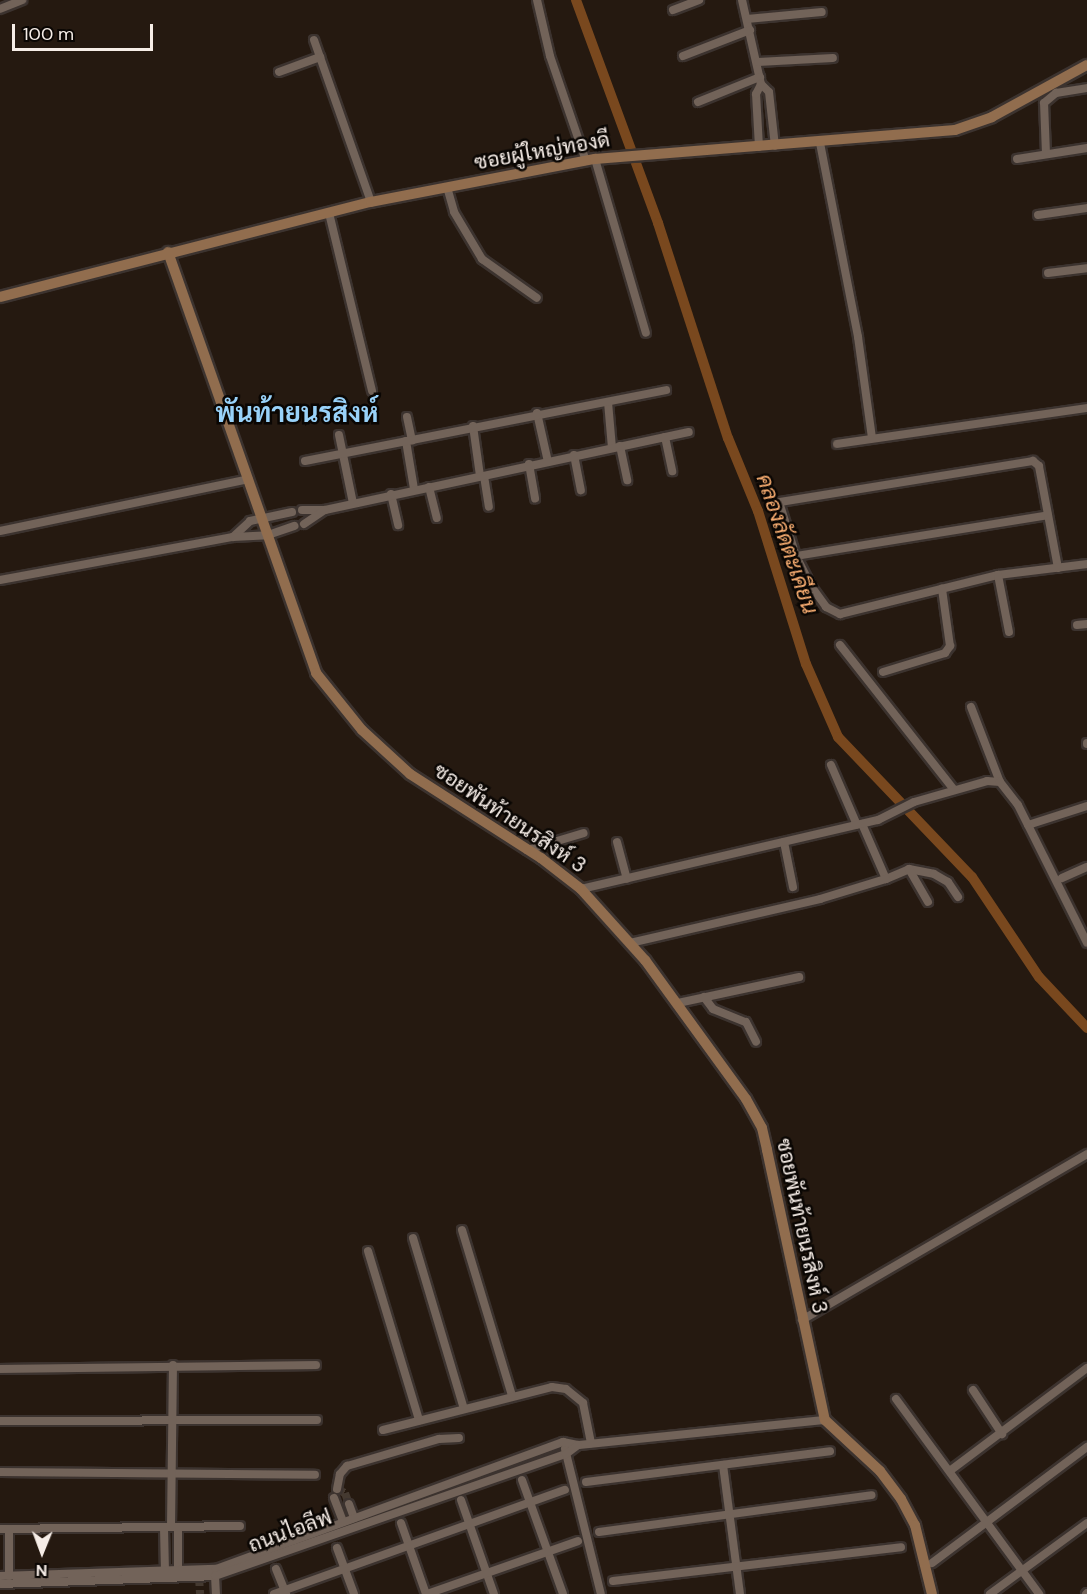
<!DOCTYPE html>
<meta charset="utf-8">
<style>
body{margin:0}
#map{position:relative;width:1087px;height:1594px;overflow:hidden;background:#251910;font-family:"DM Sans",Sarabun,sans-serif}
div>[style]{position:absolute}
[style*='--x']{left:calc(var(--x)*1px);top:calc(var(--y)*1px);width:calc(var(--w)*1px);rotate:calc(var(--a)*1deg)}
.canal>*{height:10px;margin:-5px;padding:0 5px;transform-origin:5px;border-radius:5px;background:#79481e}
.street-tunnel>*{height:8px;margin-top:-4px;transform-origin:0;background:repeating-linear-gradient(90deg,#443930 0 8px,transparent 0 12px)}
.roads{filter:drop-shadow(2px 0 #3c332f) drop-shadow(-2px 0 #3c332f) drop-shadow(0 2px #3c332f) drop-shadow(0 -2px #3c332f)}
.street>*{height:8px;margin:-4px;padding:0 4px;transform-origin:4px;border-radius:4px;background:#726359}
.secondary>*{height:10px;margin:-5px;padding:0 5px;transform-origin:5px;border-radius:5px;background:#916d4e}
span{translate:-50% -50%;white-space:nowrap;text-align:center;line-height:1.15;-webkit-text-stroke:5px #0a0603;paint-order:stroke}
.street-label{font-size:21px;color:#f6ede7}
.water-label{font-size:22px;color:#f8ad71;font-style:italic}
.district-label{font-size:27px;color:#99d2f9;font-weight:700}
.north{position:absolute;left:12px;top:1522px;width:60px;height:60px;-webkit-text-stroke:4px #0a0603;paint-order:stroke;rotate:181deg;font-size:16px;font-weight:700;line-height:24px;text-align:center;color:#f6ede7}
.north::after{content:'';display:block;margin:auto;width:21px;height:27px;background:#f6ede7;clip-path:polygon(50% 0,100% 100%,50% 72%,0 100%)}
.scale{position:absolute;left:12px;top:24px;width:141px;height:27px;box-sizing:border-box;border:3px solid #f6ede7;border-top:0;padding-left:8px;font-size:18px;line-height:21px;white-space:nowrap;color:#f6ede7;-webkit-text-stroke:4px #0a0603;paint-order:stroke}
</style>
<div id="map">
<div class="canal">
<div style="--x:576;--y:0;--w:238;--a:69.8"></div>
<div style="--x:658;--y:223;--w:226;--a:72"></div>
<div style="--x:728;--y:438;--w:79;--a:67.7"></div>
<div style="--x:758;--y:511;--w:160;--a:72.6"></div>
<div style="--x:806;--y:664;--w:80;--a:66.3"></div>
<div style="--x:838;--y:737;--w:194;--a:46.3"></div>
<div style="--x:972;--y:877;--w:120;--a:56.2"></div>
<div style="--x:1039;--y:977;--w:70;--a:46.7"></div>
</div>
<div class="street-tunnel">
<div style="--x:335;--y:1495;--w:6;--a:-72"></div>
<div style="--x:337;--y:1489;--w:9;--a:27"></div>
<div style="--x:345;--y:1493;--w:12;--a:70"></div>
<div style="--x:199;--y:1578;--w:16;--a:86"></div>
</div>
<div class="roads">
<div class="street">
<div style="--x:537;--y:0;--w:57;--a:76.9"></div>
<div style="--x:550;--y:56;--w:111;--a:71.1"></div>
<div style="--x:742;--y:0;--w:86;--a:77.3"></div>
<div style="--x:0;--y:9;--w:24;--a:-22"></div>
<div style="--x:673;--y:10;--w:28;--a:-21"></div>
<div style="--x:747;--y:19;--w:75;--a:-5.3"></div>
<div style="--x:314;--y:40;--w:172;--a:70.6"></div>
<div style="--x:683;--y:56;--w:72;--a:-21.2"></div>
<div style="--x:758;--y:62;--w:75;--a:-3.1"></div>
<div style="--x:279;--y:72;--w:44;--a:-20.1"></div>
<div style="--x:698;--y:102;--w:67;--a:-22"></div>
<div style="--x:820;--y:143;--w:198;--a:78.9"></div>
<div style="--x:858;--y:337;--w:102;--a:82.1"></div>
<div style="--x:759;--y:147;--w:53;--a:-93.2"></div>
<div style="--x:756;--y:94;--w:11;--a:-63"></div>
<div style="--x:761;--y:84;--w:11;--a:45"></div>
<div style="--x:769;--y:92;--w:54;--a:83.7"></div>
<div style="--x:1046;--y:154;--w:51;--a:-92.2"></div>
<div style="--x:1044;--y:103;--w:16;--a:-40"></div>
<div style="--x:1056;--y:93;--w:31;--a:-9"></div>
<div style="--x:595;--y:159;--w:181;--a:73.7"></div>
<div style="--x:1017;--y:159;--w:71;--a:-8.9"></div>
<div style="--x:447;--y:187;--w:26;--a:74"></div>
<div style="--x:454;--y:212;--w:55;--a:59.2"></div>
<div style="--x:482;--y:259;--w:67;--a:35.3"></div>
<div style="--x:329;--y:213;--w:183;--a:76.4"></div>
<div style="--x:1038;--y:215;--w:49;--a:-8.1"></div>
<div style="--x:1048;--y:273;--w:39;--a:-7"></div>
<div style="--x:608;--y:402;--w:46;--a:85"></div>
<div style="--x:537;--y:413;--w:50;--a:77.3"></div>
<div style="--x:407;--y:417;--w:24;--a:78"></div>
<div style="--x:473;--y:426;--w:50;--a:82"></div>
<div style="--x:339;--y:435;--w:69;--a:78.4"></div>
<div style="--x:665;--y:437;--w:35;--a:78"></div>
<div style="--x:406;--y:441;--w:49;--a:80.5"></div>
<div style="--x:837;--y:444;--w:253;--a:-8.2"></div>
<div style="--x:620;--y:446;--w:35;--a:78"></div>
<div style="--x:574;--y:455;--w:36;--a:79"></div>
<div style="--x:305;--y:461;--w:368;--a:-11.1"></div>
<div style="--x:529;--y:464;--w:35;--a:80"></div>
<div style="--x:484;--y:476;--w:31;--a:81"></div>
<div style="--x:429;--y:487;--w:32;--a:76"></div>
<div style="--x:391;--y:494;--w:32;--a:77"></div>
<div style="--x:302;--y:510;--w:23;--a:0"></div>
<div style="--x:325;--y:510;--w:372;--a:-12.1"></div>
<div style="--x:304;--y:524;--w:25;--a:-34"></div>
<div style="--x:0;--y:531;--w:254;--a:-11.8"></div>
<div style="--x:233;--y:537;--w:23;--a:-43"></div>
<div style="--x:250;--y:521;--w:43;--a:-12.1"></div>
<div style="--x:796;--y:556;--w:255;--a:-9.2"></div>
<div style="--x:1058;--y:568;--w:104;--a:-100.6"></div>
<div style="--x:1039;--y:466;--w:8;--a:-140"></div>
<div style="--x:1033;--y:461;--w:257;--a:170.8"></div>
<div style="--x:779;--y:502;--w:57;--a:72.5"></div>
<div style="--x:796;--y:556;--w:34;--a:63"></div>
<div style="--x:811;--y:586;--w:26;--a:54"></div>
<div style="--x:826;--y:607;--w:16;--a:27"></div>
<div style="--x:840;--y:614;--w:163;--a:-13.9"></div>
<div style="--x:998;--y:575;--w:90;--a:-7"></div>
<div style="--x:998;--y:575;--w:58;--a:79.1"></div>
<div style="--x:0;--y:580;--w:237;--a:-10.5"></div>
<div style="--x:233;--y:537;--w:35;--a:-3"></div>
<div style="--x:268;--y:535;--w:28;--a:-19"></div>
<div style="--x:1077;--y:625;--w:10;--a:-6"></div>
<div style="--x:840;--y:645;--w:184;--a:51.8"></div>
<div style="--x:883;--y:672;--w:65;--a:-17"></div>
<div style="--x:945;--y:653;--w:9;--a:-54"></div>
<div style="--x:950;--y:646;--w:58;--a:-98"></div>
<div style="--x:971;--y:707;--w:80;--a:68.9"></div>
<div style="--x:1087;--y:744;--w:1;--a:-90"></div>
<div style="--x:831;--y:765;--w:65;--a:66.6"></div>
<div style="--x:862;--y:824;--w:60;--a:66.4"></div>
<div style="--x:886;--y:879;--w:25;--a:-23"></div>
<div style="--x:909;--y:869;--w:25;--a:11"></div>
<div style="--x:934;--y:874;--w:16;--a:30"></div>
<div style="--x:948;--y:882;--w:18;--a:56"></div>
<div style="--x:1028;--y:825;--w:62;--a:-17.9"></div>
<div style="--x:617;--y:842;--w:38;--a:75"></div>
<div style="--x:784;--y:842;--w:46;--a:78.7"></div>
<div style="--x:527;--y:850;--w:59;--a:-16.6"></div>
<div style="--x:909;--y:869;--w:38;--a:60"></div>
<div style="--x:1062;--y:878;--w:27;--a:-24"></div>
<div style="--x:581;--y:889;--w:305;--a:-13.1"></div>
<div style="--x:878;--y:820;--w:40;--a:-26.6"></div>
<div style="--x:914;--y:802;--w:76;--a:-16"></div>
<div style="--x:987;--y:781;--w:13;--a:4"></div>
<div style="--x:1000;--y:782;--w:29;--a:52"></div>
<div style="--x:1018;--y:805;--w:154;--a:63.4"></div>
<div style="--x:630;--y:943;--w:195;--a:-13"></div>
<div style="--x:820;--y:899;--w:69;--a:-16.9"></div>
<div style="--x:704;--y:997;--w:15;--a:53"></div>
<div style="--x:713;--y:1009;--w:35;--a:22"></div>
<div style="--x:746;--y:1022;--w:22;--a:63"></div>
<div style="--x:678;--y:1003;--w:124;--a:-12.1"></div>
<div style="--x:462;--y:1230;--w:173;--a:73.2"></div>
<div style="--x:413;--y:1238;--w:178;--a:73.4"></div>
<div style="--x:368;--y:1251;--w:177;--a:73.2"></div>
<div style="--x:802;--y:1320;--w:330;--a:-30.2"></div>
<div style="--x:0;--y:1369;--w:316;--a:-0.7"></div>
<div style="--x:973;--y:1390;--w:53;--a:56.6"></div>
<div style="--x:896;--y:1399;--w:242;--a:53.7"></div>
<div style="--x:0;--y:1421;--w:317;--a:-0.2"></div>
<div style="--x:383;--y:1430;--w:174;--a:-14.3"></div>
<div style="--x:552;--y:1387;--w:14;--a:8"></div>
<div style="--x:566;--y:1389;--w:22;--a:39"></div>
<div style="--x:583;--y:1403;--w:41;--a:78.7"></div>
<div style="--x:565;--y:1449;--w:149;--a:76.1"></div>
<div style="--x:723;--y:1465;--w:130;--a:82.5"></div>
<div style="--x:951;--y:1470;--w:170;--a:-36.9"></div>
<div style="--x:0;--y:1472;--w:315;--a:0.5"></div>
<div style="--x:522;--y:1480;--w:121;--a:70.2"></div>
<div style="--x:586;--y:1482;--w:246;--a:-7.2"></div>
<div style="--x:337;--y:1489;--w:15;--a:-79"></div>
<div style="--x:340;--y:1474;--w:11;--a:-49"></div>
<div style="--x:347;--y:1466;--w:96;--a:-16.4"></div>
<div style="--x:439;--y:1439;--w:20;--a:-3"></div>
<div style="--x:334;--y:1498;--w:25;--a:69"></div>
<div style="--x:461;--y:1500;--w:100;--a:70.7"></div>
<div style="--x:349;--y:1504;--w:15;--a:70"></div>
<div style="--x:401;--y:1523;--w:75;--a:70.6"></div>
<div style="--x:171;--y:1527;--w:162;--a:-89.3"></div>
<div style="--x:178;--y:1527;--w:45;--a:90"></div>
<div style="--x:164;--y:1528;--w:44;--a:88.7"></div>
<div style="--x:0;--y:1529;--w:240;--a:-0.7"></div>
<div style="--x:9;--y:1529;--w:47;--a:90"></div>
<div style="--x:599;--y:1532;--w:275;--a:-7.7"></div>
<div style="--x:337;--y:1548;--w:49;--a:69.7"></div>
<div style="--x:932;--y:1563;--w:194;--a:-36.8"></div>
<div style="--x:276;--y:1569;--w:27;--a:68"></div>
<div style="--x:0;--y:1576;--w:216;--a:-1.9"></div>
<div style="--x:216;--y:1569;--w:370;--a:-20.1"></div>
<div style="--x:563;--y:1442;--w:15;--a:11"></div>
<div style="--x:578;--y:1445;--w:248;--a:-5.8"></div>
<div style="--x:215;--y:1576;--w:18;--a:87"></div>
<div style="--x:613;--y:1581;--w:290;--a:-6.7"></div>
<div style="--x:0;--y:1584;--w:215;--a:-2.1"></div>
<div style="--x:215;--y:1576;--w:372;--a:-19.2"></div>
<div style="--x:566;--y:1454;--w:15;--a:-37"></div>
<div style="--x:274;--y:1594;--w:309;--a:-19.7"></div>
<div style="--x:427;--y:1594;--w:160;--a:-19.3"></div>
<div style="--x:990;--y:1594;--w:120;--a:-36.2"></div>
<div style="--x:1086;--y:1594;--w:1;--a:-45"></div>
</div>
<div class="secondary">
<div style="--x:168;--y:252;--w:446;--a:70.6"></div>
<div style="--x:316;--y:673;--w:73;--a:51.1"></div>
<div style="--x:362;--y:730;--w:65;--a:42.5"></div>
<div style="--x:410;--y:774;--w:156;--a:32.7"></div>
<div style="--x:541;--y:858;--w:51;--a:37.8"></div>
<div style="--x:581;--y:889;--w:96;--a:48"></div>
<div style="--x:645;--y:960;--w:172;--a:54"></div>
<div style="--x:746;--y:1099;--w:33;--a:61"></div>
<div style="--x:762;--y:1128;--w:23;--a:77"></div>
<div style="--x:767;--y:1150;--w:276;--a:77.9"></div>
<div style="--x:825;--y:1420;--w:75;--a:42.8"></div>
<div style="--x:880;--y:1471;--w:35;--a:53"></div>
<div style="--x:901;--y:1499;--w:30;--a:62"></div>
<div style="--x:915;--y:1525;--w:71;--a:76.2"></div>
<div style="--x:0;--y:297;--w:383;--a:-14.4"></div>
<div style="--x:371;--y:202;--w:228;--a:-10.9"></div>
<div style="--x:595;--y:159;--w:361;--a:-4.6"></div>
<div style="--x:955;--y:130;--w:39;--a:-19"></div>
<div style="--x:992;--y:117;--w:108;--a:-28.7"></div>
</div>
</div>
<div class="street-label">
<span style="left:542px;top:151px;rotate:-10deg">ซอยผู้ใหญ่ทองดี</span>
<span style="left:510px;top:818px;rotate:34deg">ซอยพันท้ายนรสิงห์ 3</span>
<span style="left:802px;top:1226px;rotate:78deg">ซอยพันท้ายนรสิงห์ 3</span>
<span style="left:290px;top:1531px;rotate:-20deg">ถนนไอลีฟ</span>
</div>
<div class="water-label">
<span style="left:787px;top:544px;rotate:71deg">คลองลัดตะเคียน</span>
</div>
<div class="district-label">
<span style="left:297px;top:413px">พันท้ายนรสิงห์</span>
</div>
<div class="north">N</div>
<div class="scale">100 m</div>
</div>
